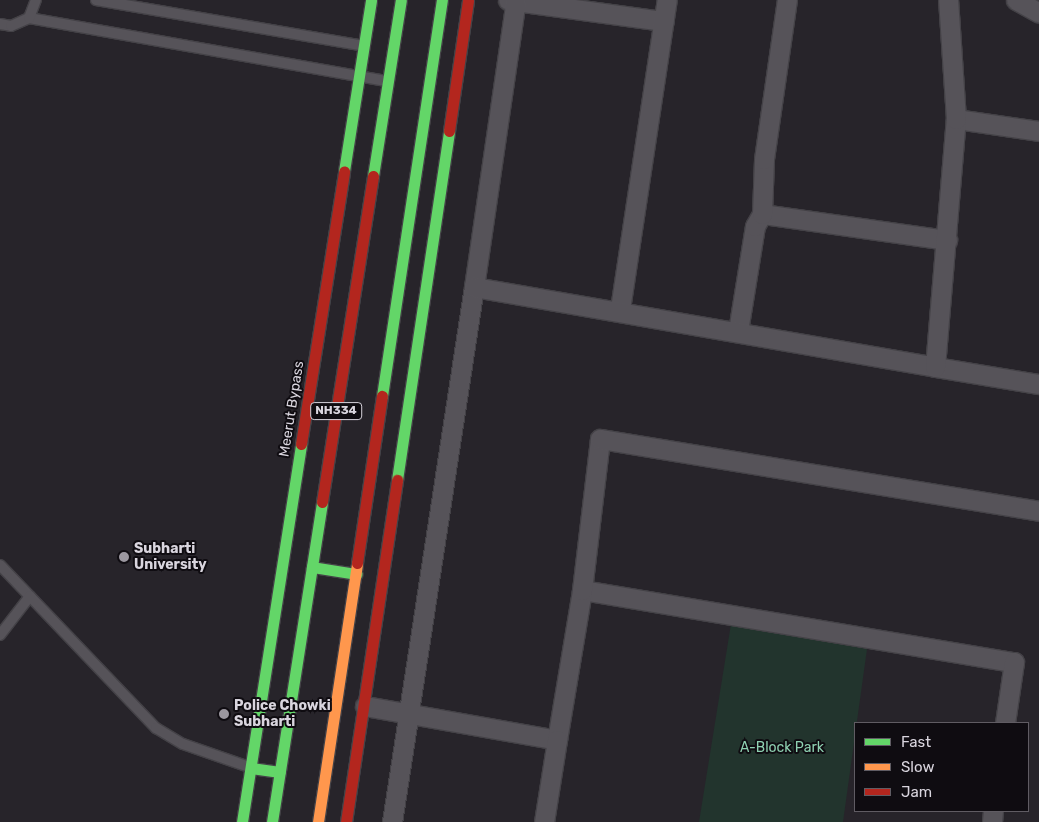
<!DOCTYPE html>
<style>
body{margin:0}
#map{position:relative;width:1039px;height:822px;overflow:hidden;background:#27242a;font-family:Rubik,sans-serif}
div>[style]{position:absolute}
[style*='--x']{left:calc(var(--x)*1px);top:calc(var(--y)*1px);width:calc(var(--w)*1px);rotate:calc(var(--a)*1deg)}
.green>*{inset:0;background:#22342d}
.roads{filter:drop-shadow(1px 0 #444247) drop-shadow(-1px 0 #444247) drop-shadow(0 1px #444247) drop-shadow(0 -1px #444247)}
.lane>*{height:10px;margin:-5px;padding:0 5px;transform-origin:5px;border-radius:5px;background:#565359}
.street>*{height:19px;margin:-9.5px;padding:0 9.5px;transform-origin:9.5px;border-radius:9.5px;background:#565359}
.fast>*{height:11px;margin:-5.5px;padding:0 5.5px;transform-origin:5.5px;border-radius:5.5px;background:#63d668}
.slow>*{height:11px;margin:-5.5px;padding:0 5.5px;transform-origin:5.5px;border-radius:5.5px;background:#ff974d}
.jam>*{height:11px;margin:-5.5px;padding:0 5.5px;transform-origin:5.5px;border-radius:5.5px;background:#b3261e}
.dots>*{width:14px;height:14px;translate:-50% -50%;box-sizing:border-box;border:2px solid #0f0c11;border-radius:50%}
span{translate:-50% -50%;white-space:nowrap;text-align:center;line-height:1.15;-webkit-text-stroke:4px #0f0c11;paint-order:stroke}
.shield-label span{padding:1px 4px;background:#0f0c11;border:1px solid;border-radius:4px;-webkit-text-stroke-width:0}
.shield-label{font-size:12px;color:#d9d5de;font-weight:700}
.street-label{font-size:14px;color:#d9d5de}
.poi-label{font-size:14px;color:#d9d5de;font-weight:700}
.left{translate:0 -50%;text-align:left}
.park-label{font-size:14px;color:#8ed0b1}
.legend{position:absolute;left:854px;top:722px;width:175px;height:90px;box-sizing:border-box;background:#0f0c11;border:1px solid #605c63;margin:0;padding:6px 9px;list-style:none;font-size:15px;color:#d9d5de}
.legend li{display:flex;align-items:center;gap:10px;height:25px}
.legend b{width:25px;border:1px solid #605c63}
</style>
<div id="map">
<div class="green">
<div style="clip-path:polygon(731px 624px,867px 649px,843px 822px,699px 822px)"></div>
</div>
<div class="roads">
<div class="lane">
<div style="--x:96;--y:0;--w:272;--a:9.7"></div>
<div style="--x:29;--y:18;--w:364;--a:10"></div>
<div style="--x:0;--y:24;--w:11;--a:10"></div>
<div style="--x:11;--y:26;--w:20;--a:-24"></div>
<div style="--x:29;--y:18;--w:19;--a:-69"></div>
<div style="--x:0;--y:565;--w:226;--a:46.3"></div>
<div style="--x:156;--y:728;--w:31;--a:31"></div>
<div style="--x:183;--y:744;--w:70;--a:19.2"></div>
<div style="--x:0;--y:635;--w:49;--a:-52.4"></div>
</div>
<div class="street">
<div style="--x:508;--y:0;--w:157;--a:7.7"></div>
<div style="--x:1016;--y:0;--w:26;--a:29"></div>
<div style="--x:956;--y:119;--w:84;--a:8.2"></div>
<div style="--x:762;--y:214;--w:187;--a:8"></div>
<div style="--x:474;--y:287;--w:290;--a:-81.7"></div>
<div style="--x:620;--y:309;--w:313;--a:-81.4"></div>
<div style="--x:738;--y:331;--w:106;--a:-80.8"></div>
<div style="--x:755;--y:226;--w:14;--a:-60"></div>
<div style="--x:762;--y:214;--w:55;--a:-87.9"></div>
<div style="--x:764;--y:159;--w:161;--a:-81.8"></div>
<div style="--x:935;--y:367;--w:105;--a:9.3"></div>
<div style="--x:582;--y:590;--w:438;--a:9.5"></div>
<div style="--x:1014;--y:662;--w:62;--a:98.4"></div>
<div style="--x:365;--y:706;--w:195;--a:10"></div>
<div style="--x:557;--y:740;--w:152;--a:-80.5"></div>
<div style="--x:582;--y:590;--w:152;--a:-83.2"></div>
<div style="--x:600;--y:439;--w:445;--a:9.3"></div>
<div style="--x:392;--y:822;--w:541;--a:-81.29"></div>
<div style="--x:474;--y:287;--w:468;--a:9.8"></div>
<div style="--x:935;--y:367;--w:249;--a:-85.2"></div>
<div style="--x:956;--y:119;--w:119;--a:-93.8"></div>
<div style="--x:544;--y:822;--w:83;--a:-81"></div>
<div style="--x:992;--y:822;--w:11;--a:-85"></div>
</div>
<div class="fast">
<div style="--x:344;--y:171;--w:173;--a:-81"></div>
<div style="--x:373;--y:176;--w:178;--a:-81"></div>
<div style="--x:382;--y:396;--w:401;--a:-81.4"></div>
<div style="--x:397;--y:480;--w:353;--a:-81.5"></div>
<div style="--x:312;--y:567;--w:45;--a:9"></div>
<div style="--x:251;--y:768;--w:29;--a:8"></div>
<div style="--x:242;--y:822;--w:383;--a:-81.1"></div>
<div style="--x:272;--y:822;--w:324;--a:-81.1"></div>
</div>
<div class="slow">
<div style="--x:318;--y:822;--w:262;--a:-81.4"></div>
</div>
<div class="jam">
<div style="--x:449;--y:131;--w:132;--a:-81.7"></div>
<div style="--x:301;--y:444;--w:276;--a:-81"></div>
<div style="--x:322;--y:502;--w:330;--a:-81.1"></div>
<div style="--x:357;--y:563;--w:169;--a:-81.5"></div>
<div style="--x:346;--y:822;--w:346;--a:-81.5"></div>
</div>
</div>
<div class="dots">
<div style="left:124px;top:557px;background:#9b979f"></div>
<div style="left:224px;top:714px;background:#9b979f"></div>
</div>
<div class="shield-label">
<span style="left:336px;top:411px">NH334</span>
</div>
<div class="street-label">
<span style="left:292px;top:409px;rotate:-81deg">Meerut Bypass</span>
</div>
<div class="poi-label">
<span class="left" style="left:134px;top:557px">Subharti<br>University</span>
<span class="left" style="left:234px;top:714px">Police Chowki<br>Subharti</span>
</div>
<div class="park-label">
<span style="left:782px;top:748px">A-Block Park</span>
</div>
<ul class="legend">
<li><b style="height:6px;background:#63d668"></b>Fast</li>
<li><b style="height:6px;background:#ff974d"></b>Slow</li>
<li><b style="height:6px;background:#b3261e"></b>Jam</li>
</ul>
</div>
